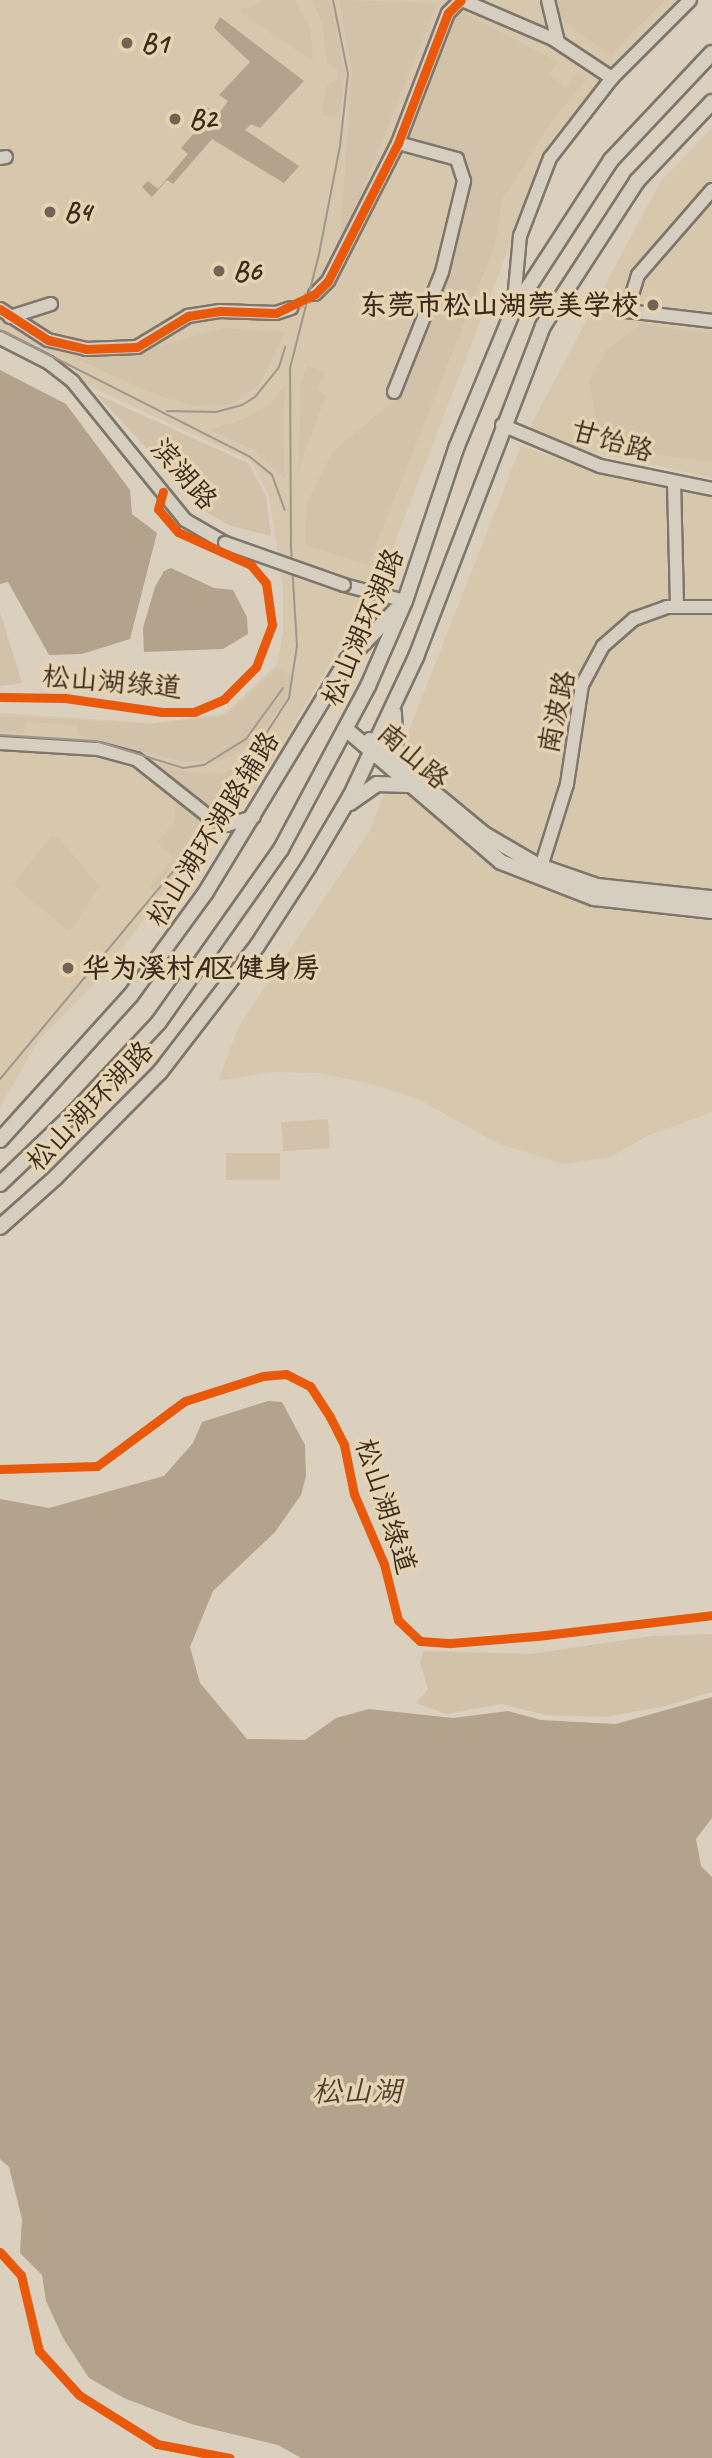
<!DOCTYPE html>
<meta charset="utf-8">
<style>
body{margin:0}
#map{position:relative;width:712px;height:2458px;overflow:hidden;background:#dad0bd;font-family:Caveat,"LXGW WenKai TC",sans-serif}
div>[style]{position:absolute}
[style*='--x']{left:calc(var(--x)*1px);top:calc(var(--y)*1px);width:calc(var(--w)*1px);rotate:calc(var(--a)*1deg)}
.built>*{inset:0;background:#d6c7ad}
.green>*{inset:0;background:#d1c2a9;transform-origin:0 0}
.water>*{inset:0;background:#b4a38c}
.minor-tunnel>*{height:12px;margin-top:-6px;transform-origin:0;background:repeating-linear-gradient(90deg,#baaf9d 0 12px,transparent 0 18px)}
.roads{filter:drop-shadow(2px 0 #7e766a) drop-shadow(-2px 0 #7e766a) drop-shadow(0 2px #7e766a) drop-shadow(0 -2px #7e766a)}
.minor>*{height:12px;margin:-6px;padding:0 6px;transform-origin:6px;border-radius:6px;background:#d6cec1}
.major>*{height:14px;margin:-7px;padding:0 7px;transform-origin:7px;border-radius:7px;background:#d6cec1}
.tram>*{height:2px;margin:-1px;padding:0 1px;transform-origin:1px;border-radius:1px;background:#9e978d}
.bridges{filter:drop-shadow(2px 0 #7e766a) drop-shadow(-2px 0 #7e766a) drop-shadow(0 2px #7e766a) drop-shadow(0 -2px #7e766a)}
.minor-bridge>*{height:12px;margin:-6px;padding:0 6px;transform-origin:6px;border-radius:6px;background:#d6cec1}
.cycleway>*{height:9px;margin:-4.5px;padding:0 4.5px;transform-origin:4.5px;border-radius:4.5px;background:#e8590c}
.dots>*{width:19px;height:19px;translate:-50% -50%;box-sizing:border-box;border:4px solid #e6d3b1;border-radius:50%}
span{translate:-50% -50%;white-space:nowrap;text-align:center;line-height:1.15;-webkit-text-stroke:7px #e6d3b1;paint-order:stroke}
.poi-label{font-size:28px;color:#3b2a1e;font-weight:700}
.left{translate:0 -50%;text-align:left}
.right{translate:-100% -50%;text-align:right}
.street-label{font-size:28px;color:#3b2a1e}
.water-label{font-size:30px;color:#503e30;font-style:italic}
</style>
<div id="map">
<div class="built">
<div style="clip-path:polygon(0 0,677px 0,551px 139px,382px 575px,255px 790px,160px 897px,105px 973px,39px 1040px,0 1107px,0 713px,153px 723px,224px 714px,277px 665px,283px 633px,283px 589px,269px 495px,251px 461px,0 345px)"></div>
<div style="clip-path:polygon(712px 128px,712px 478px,572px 447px,530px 427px,660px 182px)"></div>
<div style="clip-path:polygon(521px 446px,604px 475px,712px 496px,712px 1112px,647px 1136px,610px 1157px,563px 1164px,497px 1143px,418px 1099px,368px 1083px,319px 1073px,270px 1072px,218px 1081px,239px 1026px,369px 832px)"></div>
</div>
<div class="green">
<div style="clip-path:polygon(265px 0,295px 0,311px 31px,313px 61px,238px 11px)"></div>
<div style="clip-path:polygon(312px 0,330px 0,345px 73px,339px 118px,321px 115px,327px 85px,337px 79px,338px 71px,328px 64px,321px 21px)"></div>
<div style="clip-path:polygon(339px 0,437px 3px,339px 249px,352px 74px)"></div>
<div style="clip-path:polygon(551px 0,665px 0,610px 56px,558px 17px)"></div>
<div style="clip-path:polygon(464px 13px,558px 62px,549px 75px,566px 88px,577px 73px,586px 80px,551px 122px,502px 200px,495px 245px,368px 565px,305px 545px,307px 503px,332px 452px,399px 397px,447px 274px,470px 181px,468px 168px,460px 155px,409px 139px,455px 18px)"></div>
<div style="clip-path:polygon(641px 324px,712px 334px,712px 462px,624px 450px,596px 423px,589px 380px,608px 349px)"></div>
<div style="clip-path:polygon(223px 328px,285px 332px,259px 385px,232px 404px,195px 406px,159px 396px,46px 345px,138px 352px)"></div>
<div style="clip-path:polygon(307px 366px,325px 371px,317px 390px,326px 395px,298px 471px,301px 383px)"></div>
<div style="clip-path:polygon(286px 384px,283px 422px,285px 479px,253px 449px,210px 430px,241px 420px,270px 404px)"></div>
<div style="clip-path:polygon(96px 394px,248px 463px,266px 496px,271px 536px,231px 526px,206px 512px)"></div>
<div style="clip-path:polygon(0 612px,22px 683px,0 686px)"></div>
<div style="clip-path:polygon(278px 669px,294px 677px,282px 705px,250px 746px,220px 761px,184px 762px,78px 735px,77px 725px,25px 722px,24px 732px,0 732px,0 716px,153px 724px,225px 716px)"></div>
<div style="clip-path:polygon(249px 758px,212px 812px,157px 763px,182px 771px,221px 774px)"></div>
<div style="clip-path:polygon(176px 795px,207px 823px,153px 891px,149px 888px,174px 857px,157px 843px,175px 821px)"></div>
<div style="clip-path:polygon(51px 836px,58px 837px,99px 886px,74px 927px,67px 930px,13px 885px)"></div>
<div style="left:328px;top:1119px;width:29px;height:47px;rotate:86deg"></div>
<div style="left:280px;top:1153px;width:27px;height:54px;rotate:90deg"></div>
<div style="clip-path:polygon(712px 1634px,712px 1692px,665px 1706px,605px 1717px,546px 1715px,501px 1704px,447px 1714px,416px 1703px,428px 1689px,420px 1663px,423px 1651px,531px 1654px,652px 1636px)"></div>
</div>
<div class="water">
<div style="clip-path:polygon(220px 17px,304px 81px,260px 128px,251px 124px,245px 130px,299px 166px,284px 183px,212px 139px,173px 184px,167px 180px,152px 197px,142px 187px,148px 181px,158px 189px,188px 154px,181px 148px,204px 122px,198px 116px,207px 107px,218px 115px,228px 101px,219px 95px,250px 62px,214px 28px)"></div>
<div style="clip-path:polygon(0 370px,66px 404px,130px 490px,132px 514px,157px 533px,130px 639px,82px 654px,49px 655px,8px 582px,0 584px)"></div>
<div style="clip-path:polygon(171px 568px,214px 588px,233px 590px,247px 617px,248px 634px,223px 649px,144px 652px,143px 628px,155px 587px,164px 571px)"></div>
<div style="clip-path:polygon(268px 1401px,282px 1402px,305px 1445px,306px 1476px,301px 1495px,275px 1532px,213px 1591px,190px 1647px,200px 1683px,247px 1739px,305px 1740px,336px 1718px,369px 1709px,453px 1718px,508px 1711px,541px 1720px,616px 1724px,712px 1697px,712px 1818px,696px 1839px,701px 1866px,712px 1877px,712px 2458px,301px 2458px,278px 2445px,191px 2424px,124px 2398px,89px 2378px,63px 2338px,46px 2301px,42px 2275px,20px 2253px,22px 2219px,9px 2167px,0 2159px,0 1499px,49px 1508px,164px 1476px,193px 1443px,202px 1422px)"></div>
</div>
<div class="minor-tunnel">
<div style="--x:291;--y:308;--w:28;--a:-30"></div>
</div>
<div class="roads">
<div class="minor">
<div style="--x:462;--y:0;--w:99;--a:23.2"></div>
<div style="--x:553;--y:39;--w:71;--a:33.5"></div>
<div style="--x:612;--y:78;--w:101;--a:127.8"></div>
<div style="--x:550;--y:158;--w:84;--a:111"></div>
<div style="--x:520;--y:236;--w:75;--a:95.3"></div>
<div style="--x:548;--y:0;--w:43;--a:76.6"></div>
<div style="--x:612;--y:78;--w:110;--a:-45"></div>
<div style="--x:0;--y:158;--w:6;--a:-9"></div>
<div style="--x:712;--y:190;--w:113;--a:131"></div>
<div style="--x:638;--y:275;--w:38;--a:107"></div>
<div style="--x:627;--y:311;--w:86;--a:6.7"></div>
<div style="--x:315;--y:294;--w:18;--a:-45"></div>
<div style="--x:328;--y:281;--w:155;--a:-63.1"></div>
<div style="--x:398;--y:143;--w:139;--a:-69"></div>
<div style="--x:448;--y:13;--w:18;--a:-45"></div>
<div style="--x:0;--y:309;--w:57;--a:32.9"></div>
<div style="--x:48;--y:340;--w:39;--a:13"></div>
<div style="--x:86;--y:349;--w:51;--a:-2.2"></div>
<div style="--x:137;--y:347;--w:60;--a:-31.3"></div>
<div style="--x:188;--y:316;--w:32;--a:-9"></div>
<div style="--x:220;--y:311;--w:56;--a:2"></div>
<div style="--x:276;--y:313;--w:16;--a:-18"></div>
<div style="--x:10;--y:317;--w:43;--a:-17.6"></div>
<div style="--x:0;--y:338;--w:55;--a:27"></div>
<div style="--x:49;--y:363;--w:31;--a:38"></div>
<div style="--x:73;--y:382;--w:178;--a:50.9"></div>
<div style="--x:185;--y:520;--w:46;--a:29.9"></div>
<div style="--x:394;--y:392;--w:129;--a:-68.2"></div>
<div style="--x:442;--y:272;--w:94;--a:-76.4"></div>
<div style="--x:464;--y:181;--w:23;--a:-108"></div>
<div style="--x:457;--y:159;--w:61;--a:-164.8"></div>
<div style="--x:502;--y:425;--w:106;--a:22.7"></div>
<div style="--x:600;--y:466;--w:114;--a:11.6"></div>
<div style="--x:674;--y:482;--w:123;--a:88.6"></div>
<div style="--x:344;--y:585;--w:63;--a:14.7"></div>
<div style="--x:0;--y:743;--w:98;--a:3.5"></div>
<div style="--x:98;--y:749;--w:39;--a:15"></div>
<div style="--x:136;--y:759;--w:98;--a:38.4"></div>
<div style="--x:213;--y:820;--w:15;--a:20"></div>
<div style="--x:227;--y:825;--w:28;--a:-17"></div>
<div style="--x:541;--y:867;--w:87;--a:-72.6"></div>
<div style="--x:567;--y:784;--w:100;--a:-81.4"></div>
<div style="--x:582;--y:685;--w:44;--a:-61.7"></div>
<div style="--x:603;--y:646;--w:41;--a:-41.1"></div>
<div style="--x:634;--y:619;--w:35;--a:-20"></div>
<div style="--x:667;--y:607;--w:45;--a:0"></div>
</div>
<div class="major">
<div style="--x:394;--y:713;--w:32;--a:88"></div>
<div style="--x:395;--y:745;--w:17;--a:66"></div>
<div style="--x:347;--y:730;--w:203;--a:40.6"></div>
<div style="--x:501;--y:862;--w:100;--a:21.2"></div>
<div style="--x:594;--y:898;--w:119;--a:6.3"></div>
<div style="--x:370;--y:740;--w:148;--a:39.5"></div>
<div style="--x:484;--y:834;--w:61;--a:30.3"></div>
<div style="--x:537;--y:865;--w:64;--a:19.3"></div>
<div style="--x:597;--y:886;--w:116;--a:6"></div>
<div style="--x:350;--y:803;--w:33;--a:-35"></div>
<div style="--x:377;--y:784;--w:30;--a:2"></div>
<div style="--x:0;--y:1140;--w:195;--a:-47.9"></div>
<div style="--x:131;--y:995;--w:127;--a:-53.9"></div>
<div style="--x:206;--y:892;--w:271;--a:-58.7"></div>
<div style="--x:347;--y:660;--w:70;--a:-45.6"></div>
<div style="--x:0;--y:1184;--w:101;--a:-43.8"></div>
<div style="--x:73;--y:1114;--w:126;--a:-46.9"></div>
<div style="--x:159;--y:1022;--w:212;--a:-54.8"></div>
<div style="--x:281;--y:849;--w:185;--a:-61.9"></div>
<div style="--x:368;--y:686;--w:93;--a:-66.5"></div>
<div style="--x:405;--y:601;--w:163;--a:-71.5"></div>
<div style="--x:457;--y:446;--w:146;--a:-67.5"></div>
<div style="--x:513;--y:311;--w:180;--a:-57"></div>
<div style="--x:611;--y:160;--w:147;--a:-46.7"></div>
<div style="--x:0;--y:1227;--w:74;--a:-41.7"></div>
<div style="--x:55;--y:1178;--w:149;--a:-45.3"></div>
<div style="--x:160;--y:1072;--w:159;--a:-52.4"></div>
<div style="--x:257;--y:946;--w:95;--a:-57"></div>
<div style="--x:309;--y:866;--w:82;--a:-59.4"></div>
<div style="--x:351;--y:795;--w:153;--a:-64.8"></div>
<div style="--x:416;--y:657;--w:355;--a:-69"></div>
<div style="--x:543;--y:326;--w:173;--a:-57"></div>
<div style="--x:637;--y:181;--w:109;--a:-46.5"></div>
</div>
</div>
<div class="tram">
<div style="--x:0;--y:330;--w:280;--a:26.9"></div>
<div style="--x:250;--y:457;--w:28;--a:39"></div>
<div style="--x:272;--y:475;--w:37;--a:70"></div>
<div style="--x:167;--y:411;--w:49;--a:1.2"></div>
<div style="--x:216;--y:412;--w:27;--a:-15"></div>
<div style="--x:242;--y:405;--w:15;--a:-32"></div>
<div style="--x:255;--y:397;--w:38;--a:-51"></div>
<div style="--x:279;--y:367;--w:21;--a:-73"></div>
<div style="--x:0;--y:735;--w:96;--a:3.6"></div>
<div style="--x:96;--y:741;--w:91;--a:17.2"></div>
<div style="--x:183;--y:768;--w:21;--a:-8"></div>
<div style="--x:204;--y:765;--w:49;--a:-31.8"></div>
<div style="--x:246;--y:739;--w:63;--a:-54"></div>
<div style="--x:0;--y:1079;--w:297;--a:-50.2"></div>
<div style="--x:190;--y:851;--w:182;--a:-57.1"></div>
<div style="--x:289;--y:698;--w:53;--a:-81.3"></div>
<div style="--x:297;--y:646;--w:98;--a:-93.5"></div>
<div style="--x:291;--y:548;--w:180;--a:-90.3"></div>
<div style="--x:290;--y:368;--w:118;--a:-75.7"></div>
<div style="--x:319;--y:254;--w:110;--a:-79"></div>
<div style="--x:340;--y:146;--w:72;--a:-83.7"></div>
<div style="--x:348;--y:74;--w:76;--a:-101.5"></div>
</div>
<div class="bridges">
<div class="minor-bridge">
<div style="--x:225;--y:543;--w:126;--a:19.4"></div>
</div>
</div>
<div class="cycleway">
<div style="--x:0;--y:309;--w:57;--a:32.9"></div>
<div style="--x:48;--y:340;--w:39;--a:13"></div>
<div style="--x:86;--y:349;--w:51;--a:-2.2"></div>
<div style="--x:137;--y:347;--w:60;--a:-31.3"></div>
<div style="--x:188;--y:316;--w:32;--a:-9"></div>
<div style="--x:220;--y:311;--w:56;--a:2"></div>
<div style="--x:276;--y:313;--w:43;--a:-26"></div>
<div style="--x:315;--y:294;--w:18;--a:-45"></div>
<div style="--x:328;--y:281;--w:155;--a:-63.1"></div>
<div style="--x:398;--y:143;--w:139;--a:-69"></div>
<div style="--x:448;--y:13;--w:18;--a:-45"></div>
<div style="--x:0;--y:697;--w:65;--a:0.9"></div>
<div style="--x:65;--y:698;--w:98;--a:8.2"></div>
<div style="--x:162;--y:712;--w:32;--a:0"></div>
<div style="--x:194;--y:712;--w:33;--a:-23"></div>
<div style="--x:224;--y:699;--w:45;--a:-45"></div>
<div style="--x:256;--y:667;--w:45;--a:-69.1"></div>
<div style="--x:272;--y:625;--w:42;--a:-98.1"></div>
<div style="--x:266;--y:583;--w:23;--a:-130"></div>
<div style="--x:251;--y:565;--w:80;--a:-155.7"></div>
<div style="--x:178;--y:532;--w:30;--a:-131"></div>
<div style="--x:158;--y:509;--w:18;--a:-74"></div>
<div style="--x:0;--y:1469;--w:97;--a:-1.8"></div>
<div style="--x:97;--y:1466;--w:109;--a:-36.5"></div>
<div style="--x:185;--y:1401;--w:82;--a:-17.8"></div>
<div style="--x:263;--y:1376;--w:23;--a:-5"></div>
<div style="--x:286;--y:1374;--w:27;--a:27"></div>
<div style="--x:310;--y:1386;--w:37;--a:57"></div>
<div style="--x:330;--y:1417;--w:31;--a:63"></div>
<div style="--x:344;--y:1445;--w:50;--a:78.5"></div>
<div style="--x:354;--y:1494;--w:76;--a:66.8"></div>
<div style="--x:384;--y:1564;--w:58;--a:76"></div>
<div style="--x:398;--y:1620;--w:30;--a:44"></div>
<div style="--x:420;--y:1641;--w:31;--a:4"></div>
<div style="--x:451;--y:1643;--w:86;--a:-4.7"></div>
<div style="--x:537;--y:1636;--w:176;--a:-6.8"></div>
<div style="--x:0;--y:2252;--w:31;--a:48"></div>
<div style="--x:21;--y:2275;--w:78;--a:76.7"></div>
<div style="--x:39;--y:2351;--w:59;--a:47.7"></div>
<div style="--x:79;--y:2395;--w:92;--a:32.1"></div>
<div style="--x:157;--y:2444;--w:74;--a:10.9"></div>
</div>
<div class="dots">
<div style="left:127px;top:43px;background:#736456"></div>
<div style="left:175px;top:119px;background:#736456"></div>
<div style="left:50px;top:212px;background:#736456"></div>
<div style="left:219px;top:271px;background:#736456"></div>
<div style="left:653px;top:305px;background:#736456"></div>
<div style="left:68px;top:968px;background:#736456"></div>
</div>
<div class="poi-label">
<span class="left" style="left:141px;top:43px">B1</span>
<span class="left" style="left:189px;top:119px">B2</span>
<span class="left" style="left:64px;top:212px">B4</span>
<span class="left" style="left:233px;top:271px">B6</span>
<span class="right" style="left:639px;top:305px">东莞市松山湖莞美学校</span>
<span class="left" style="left:82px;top:968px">华为溪村A区健身房</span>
</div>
<div class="street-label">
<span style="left:612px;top:441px;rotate:16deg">甘饴路</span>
<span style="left:184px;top:474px;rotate:49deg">滨湖路</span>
<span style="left:363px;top:627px;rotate:-67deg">松山湖环湖路</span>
<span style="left:112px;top:682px;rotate:5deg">松山湖绿道</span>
<span style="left:557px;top:712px;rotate:-78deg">南波路</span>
<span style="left:413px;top:756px;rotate:41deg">南山路</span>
<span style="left:213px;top:829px;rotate:-58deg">松山湖环湖路辅路</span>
<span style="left:90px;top:1106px;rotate:-46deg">松山湖环湖路</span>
<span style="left:386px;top:1506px;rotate:72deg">松山湖绿道</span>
</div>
<div class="water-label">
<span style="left:357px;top:2091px">松山湖</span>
</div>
</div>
